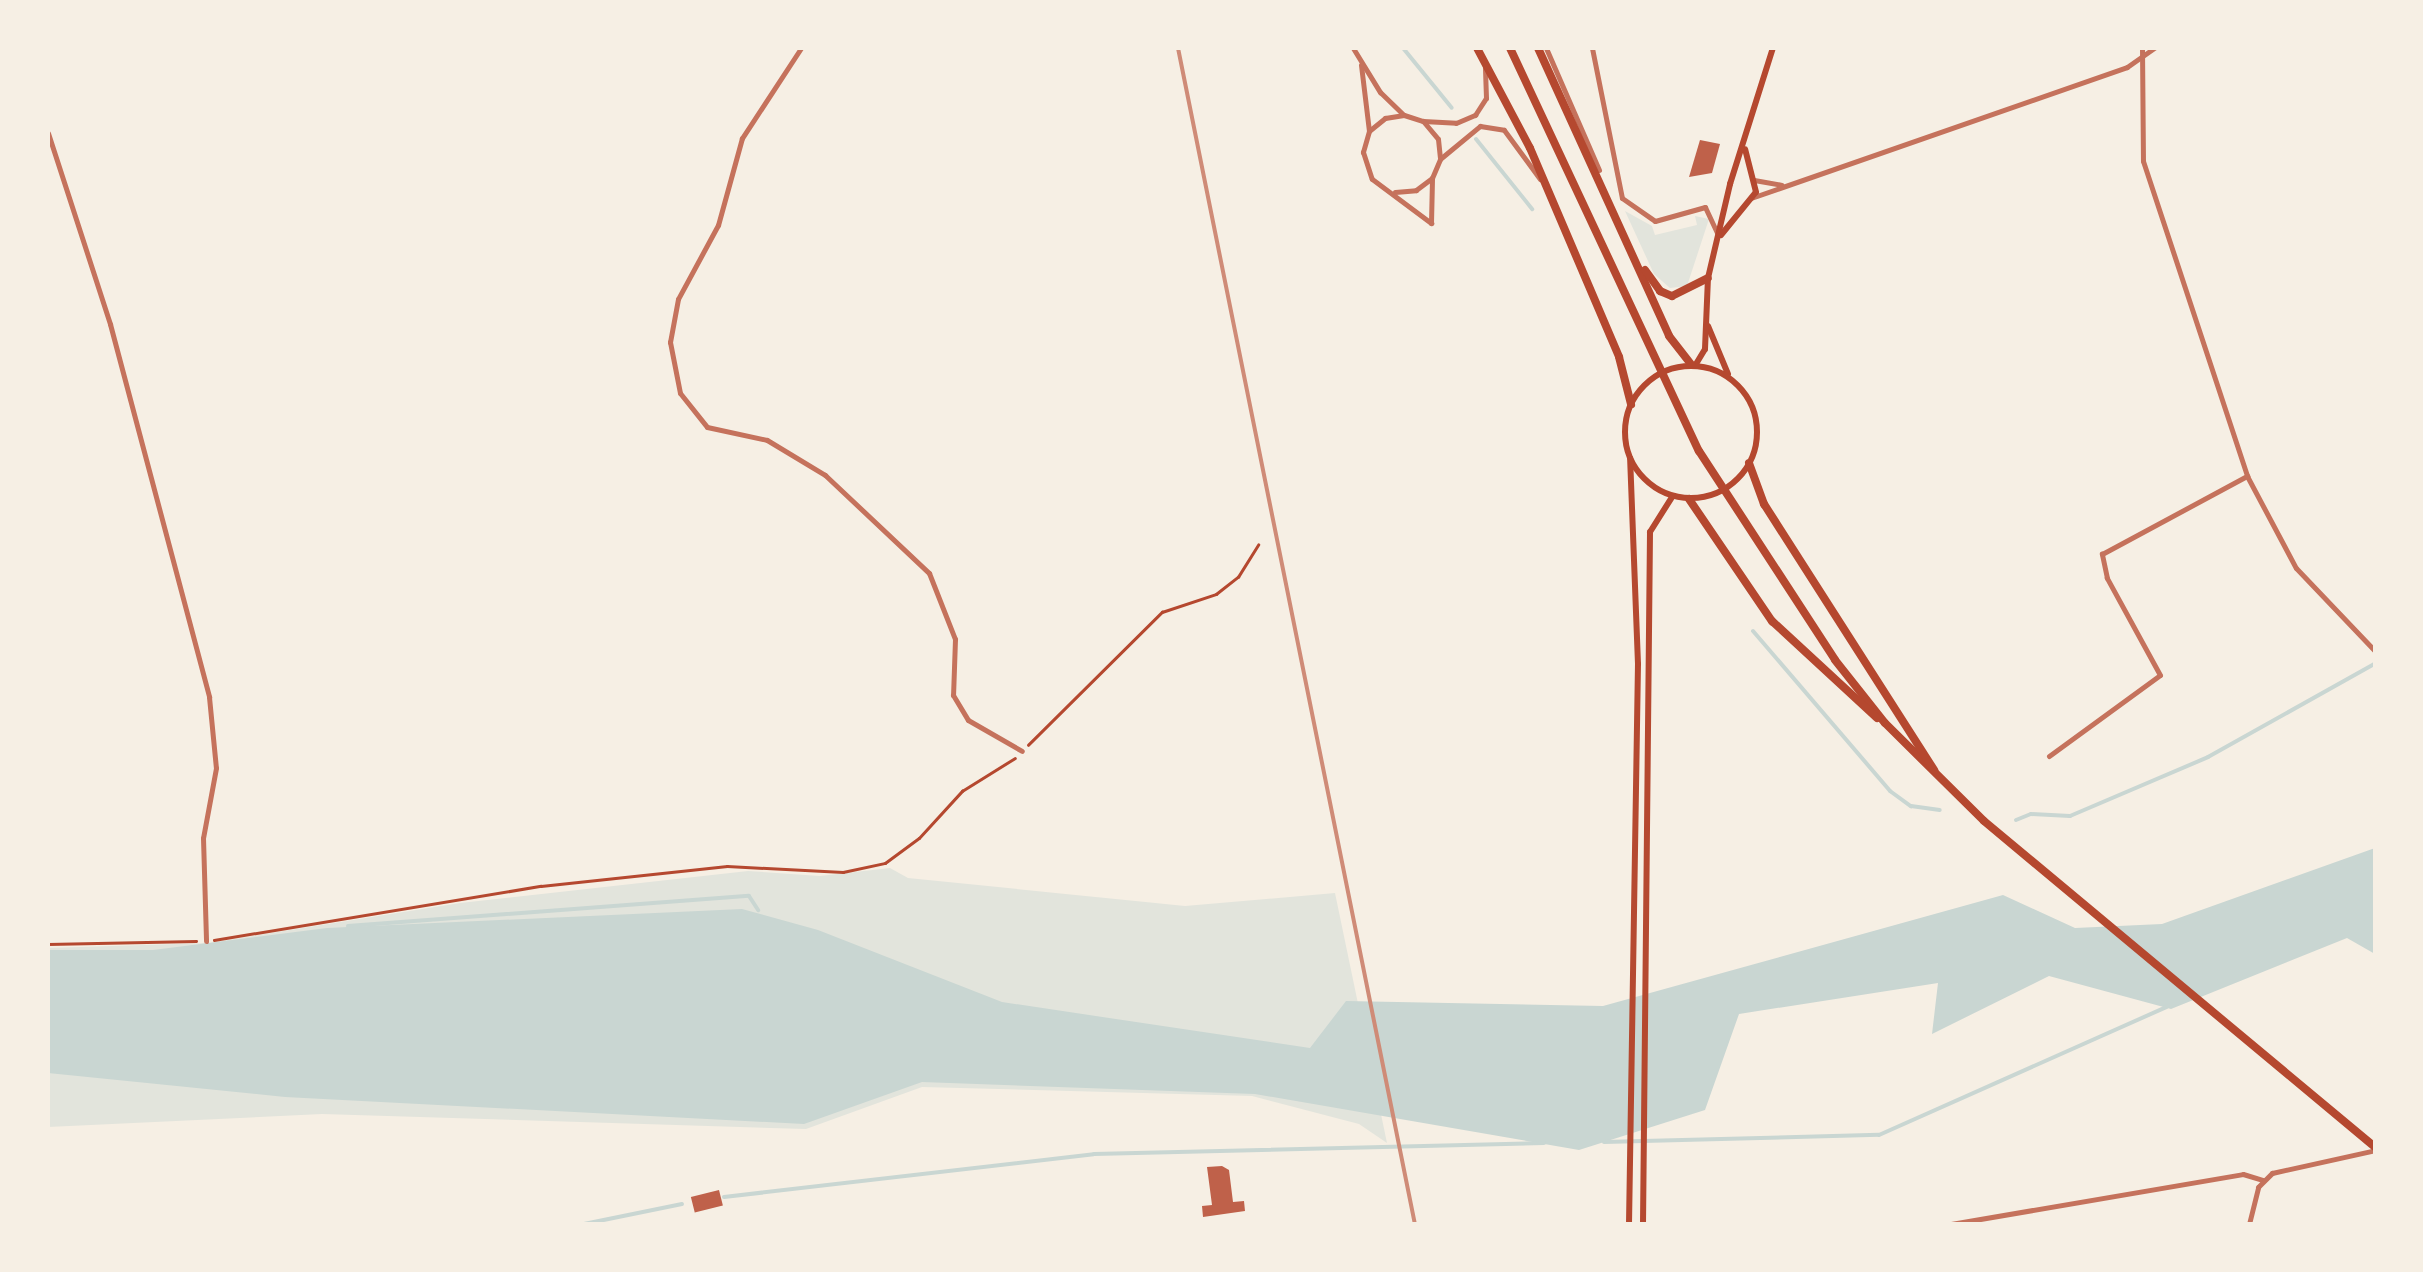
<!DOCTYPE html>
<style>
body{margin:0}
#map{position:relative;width:2423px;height:1272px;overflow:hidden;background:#f6efe4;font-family:"Sofia Sans Condensed",sans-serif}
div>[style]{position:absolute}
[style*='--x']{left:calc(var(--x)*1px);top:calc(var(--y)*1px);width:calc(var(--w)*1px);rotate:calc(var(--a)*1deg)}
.green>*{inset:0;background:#e2e4dc}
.water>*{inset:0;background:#c9d6d2}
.stream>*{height:4px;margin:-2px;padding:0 2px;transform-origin:2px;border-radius:2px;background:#c9d6d2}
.building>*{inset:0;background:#bf614a;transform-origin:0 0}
.path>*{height:2.5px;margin:-1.25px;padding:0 1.25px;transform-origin:1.25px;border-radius:1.25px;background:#b5482f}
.minor>*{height:5px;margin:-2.5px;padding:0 2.5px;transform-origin:2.5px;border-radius:2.5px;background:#c5725c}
.secondary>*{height:6px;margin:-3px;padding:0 3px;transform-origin:3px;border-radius:3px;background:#b5482f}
.secondary>.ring{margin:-3px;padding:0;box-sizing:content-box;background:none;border:6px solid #b5482f;border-radius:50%}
.trunk>*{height:8px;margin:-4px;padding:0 4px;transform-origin:4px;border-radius:4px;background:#b5482f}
.rail>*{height:4px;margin:-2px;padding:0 2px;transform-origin:2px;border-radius:2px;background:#cf8b77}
span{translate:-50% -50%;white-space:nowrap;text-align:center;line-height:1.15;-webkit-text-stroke:8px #f6efe4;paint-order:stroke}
.frame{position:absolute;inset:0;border:50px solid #f6efe4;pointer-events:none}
</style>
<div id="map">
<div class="green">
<div style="clip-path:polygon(1625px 211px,1652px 226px,1655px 235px,1697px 225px,1695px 216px,1709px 219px,1687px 286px,1670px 288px,1654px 274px)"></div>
<div style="clip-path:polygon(890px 868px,908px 878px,1185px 906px,1335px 893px,1387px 1143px,1359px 1124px,1252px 1096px,922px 1087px,806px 1129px,322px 1114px,48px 1127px,48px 948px,209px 943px,460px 903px,748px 871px,820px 876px)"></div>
</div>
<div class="water">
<div style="clip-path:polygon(2375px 848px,2375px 954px,2347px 938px,2171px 1009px,2049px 976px,1932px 1034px,1938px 983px,1739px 1014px,1705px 1110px,1579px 1150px,1255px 1094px,922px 1082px,804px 1124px,285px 1097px,48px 1073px,48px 950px,153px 950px,327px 928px,742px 909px,818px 930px,1002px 1002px,1310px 1048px,1346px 1001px,1603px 1006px,2003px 895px,2075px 928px,2162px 924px)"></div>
</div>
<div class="stream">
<div style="--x:1403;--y:48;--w:77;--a:50.8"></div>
<div style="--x:1476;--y:139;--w:90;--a:51.3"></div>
<div style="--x:1753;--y:631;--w:211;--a:49.4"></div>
<div style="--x:1890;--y:791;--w:26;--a:36"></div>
<div style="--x:1911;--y:806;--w:29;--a:8"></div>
<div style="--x:2016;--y:820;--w:16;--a:-22"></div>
<div style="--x:2031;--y:814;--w:39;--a:3"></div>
<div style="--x:2070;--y:816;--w:150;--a:-23.1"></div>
<div style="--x:2208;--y:757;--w:193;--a:-29.2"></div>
<div style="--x:348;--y:926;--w:402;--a:-4.3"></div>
<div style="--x:749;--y:896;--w:17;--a:57"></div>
<div style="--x:1604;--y:1142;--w:275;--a:-1.5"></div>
<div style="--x:1879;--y:1135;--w:315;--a:-24"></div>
<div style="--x:724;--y:1197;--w:372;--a:-6.6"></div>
<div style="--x:1094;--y:1154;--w:450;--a:-1.4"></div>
<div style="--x:503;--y:1224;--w:81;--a:0"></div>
<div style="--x:584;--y:1224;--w:100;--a:-11.5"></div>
</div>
<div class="building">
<div style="clip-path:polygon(1700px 140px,1720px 144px,1712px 173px,1689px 177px)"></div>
<div style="clip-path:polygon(1222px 1166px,1229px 1170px,1233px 1202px,1244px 1201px,1245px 1211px,1203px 1217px,1202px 1206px,1212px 1205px,1207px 1167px)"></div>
<div style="left:719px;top:1190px;width:16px;height:29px;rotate:76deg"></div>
</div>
<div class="path">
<div style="--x:1028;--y:745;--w:189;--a:-44.8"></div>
<div style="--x:1162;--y:612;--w:57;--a:-18.4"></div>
<div style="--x:1216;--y:594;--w:28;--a:-38"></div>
<div style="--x:1238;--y:577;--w:38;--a:-58"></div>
<div style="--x:214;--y:940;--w:331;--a:-9.4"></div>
<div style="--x:541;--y:886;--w:187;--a:-6.1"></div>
<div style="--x:727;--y:866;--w:116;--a:3"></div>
<div style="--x:843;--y:872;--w:43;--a:-12.1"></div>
<div style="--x:885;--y:863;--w:42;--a:-36.3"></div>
<div style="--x:919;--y:838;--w:64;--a:-47.5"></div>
<div style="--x:962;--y:791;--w:62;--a:-31.9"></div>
<div style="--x:48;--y:944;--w:148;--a:-1.2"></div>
</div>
<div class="minor">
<div style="--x:801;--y:48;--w:108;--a:123.2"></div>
<div style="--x:742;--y:138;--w:90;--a:105.4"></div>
<div style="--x:718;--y:225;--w:84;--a:118.4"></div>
<div style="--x:678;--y:299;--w:44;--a:100.5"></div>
<div style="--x:670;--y:342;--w:52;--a:78.9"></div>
<div style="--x:680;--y:393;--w:43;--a:51.5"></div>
<div style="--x:707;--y:427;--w:61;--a:12.2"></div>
<div style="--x:767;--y:440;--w:68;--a:31.1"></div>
<div style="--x:825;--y:475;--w:143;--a:43.3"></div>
<div style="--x:929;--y:573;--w:71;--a:68.5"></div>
<div style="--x:955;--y:639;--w:56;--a:92"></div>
<div style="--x:953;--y:695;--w:29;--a:59"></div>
<div style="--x:968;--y:720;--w:62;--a:29.9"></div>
<div style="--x:1353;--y:48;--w:52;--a:58.5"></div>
<div style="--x:1380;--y:92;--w:33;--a:44"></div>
<div style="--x:1404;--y:115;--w:20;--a:18"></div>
<div style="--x:1423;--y:121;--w:33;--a:3"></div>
<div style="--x:1456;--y:123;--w:21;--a:-23"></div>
<div style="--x:1475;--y:115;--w:20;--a:-57"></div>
<div style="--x:1486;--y:98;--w:30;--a:-92"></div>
<div style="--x:1546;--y:48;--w:133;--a:66.5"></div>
<div style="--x:1592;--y:48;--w:153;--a:78.7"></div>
<div style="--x:1622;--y:198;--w:40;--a:34.9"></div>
<div style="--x:1655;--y:221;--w:52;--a:-15.6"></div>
<div style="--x:1705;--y:207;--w:29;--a:65"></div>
<div style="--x:2142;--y:48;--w:113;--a:89.5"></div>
<div style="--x:2143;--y:161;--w:332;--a:71.7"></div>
<div style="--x:2247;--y:476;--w:104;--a:62"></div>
<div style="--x:2296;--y:568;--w:116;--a:46.4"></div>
<div style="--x:1361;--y:65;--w:66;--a:83.1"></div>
<div style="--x:1369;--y:131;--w:22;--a:106"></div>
<div style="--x:1363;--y:152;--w:28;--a:72"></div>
<div style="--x:1372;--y:179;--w:74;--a:36.7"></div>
<div style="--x:1423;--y:121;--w:23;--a:50"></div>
<div style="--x:1438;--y:139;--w:18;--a:84"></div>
<div style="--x:1369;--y:131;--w:21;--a:-39"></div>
<div style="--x:1385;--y:118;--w:19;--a:-9"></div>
<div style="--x:48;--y:133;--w:201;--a:72"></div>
<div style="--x:110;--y:324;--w:386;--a:75.1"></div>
<div style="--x:209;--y:697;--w:71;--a:84.4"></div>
<div style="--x:216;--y:768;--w:71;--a:100.5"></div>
<div style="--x:203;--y:838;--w:103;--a:88.3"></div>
<div style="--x:1754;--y:180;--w:28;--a:10"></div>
<div style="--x:1395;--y:192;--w:21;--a:-5"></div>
<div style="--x:1416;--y:190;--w:20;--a:-37"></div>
<div style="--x:1751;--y:198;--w:398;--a:-19.2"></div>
<div style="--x:2127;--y:67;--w:33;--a:-35"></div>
<div style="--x:1431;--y:223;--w:45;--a:-88.7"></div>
<div style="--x:1432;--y:178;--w:21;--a:-67"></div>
<div style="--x:1440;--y:159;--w:52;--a:-39.5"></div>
<div style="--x:1480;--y:126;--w:24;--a:9"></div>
<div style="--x:1504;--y:130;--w:61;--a:53.7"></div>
<div style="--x:2049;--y:756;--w:137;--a:-36.1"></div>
<div style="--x:2160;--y:675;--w:111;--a:-118.7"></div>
<div style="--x:2107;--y:578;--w:25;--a:-102"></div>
<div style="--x:2102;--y:554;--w:165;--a:-28.3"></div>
<div style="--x:1951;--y:1224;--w:296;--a:-9.7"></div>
<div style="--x:2243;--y:1174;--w:21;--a:17"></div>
<div style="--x:2249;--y:1224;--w:38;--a:-76"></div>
<div style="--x:2258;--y:1187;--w:20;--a:-45"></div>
<div style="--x:2272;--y:1173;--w:107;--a:-12.5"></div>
</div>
<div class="secondary">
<div style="--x:1721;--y:235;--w:55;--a:-50.9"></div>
<div style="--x:1756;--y:192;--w:44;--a:-104.3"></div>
<div style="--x:1708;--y:326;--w:52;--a:67.4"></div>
<div style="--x:1696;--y:364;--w:17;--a:-59"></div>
<div style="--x:1705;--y:349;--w:71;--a:-87.6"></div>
<div style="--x:1708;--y:278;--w:97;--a:-76.8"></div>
<div style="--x:1730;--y:184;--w:143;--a:-72.5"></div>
<div class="ring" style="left:1625px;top:366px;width:126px;height:126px"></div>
<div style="--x:1629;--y:1224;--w:560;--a:-89.08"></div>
<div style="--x:1638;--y:664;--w:206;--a:-92.2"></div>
<div style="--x:1643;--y:1224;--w:692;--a:-89.42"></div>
<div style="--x:1650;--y:532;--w:41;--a:-57.8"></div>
</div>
<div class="trunk">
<div style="--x:1477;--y:48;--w:113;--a:62.1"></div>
<div style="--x:1530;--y:148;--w:227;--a:66.9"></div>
<div style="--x:1619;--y:357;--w:49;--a:75.7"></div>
<div style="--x:1510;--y:48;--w:445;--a:64.9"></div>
<div style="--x:1699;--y:451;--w:249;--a:56.9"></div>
<div style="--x:1835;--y:660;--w:80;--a:51.6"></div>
<div style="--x:1885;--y:723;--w:139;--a:44.7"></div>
<div style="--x:1984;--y:821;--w:510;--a:39.83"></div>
<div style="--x:1538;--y:48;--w:316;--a:65.5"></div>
<div style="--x:1669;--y:336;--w:36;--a:52"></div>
<div style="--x:1645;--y:270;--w:26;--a:54"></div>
<div style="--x:1660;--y:291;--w:13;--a:23"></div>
<div style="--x:1672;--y:296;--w:40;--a:-26.6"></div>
<div style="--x:1749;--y:463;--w:44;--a:69.9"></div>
<div style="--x:1764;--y:504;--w:316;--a:57.4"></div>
<div style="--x:1689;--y:499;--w:148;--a:55.8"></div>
<div style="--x:1772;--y:621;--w:143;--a:42.7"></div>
</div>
<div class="rail">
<div style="--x:1178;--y:48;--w:1200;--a:78.61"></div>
</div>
<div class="frame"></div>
</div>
